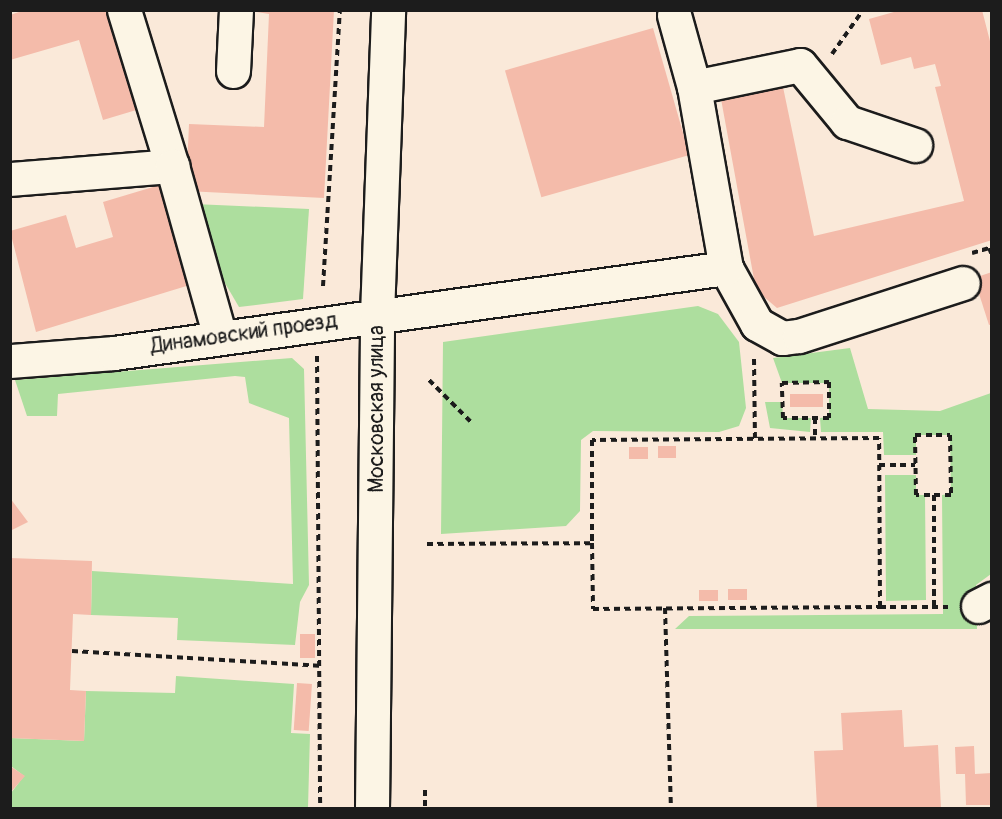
<!DOCTYPE html>
<meta charset="utf-8">
<style>
body{margin:0}
#map{position:relative;width:1002px;height:819px;overflow:hidden;background:#fae9d9;font-family:Pangolin,sans-serif}
div>[style]{position:absolute}
[style*='--x']{left:calc(var(--x)*1px);top:calc(var(--y)*1px);width:calc(var(--w)*1px);rotate:calc(var(--a)*1deg)}
.green>*{inset:0;background:#adde9e}
.building>*{inset:0;background:#f4bbaa;transform-origin:0 0}
.path>*{height:4px;margin-top:-2px;transform-origin:0;background:repeating-linear-gradient(90deg,#1c1c1c 0 6px,transparent 0 10.5px)}
.roads{filter:drop-shadow(2px 0 #1c1c1c) drop-shadow(-2px 0 #1c1c1c) drop-shadow(0 2px #1c1c1c) drop-shadow(0 -2px #1c1c1c)}
.minor>*{height:33px;margin:-16.5px;padding:0 16.5px;transform-origin:16.5px;border-radius:16.5px;background:#fcf5e5}
span{translate:-50% -50%;white-space:nowrap;text-align:center;line-height:1.15;-webkit-text-stroke:6px #fcf5e5;paint-order:stroke}
.street-label{font-size:21px;color:#1c1c1c}
.frame{position:absolute;inset:0;border:12px solid #1c1c1c;pointer-events:none}
</style>
<div id="map">
<div class="green">
<div style="clip-path:polygon(194px 204px,309px 209px,303px 299px,239px 307px,212px 261px)"></div>
<div style="clip-path:polygon(698px 306px,718px 314px,739px 342px,746px 408px,739px 426px,719px 432px,593px 431px,581px 440px,580px 511px,566px 526px,441px 534px,443px 342px)"></div>
<div style="clip-path:polygon(850px 348px,868px 409px,940px 411px,991px 393px,991px 574px,976px 585px,977px 629px,675px 629px,689px 616px,943px 614px,942px 495px,951px 494px,950px 435px,916px 435px,916px 455px,884px 455px,883px 432px,821px 432px,820px 418px,829px 417px,829px 383px,782px 383px,773px 358px)"></div>
<div style="clip-path:polygon(292px 358px,304px 369px,309px 585px,300px 602px,295px 645px,177px 640px,178px 618px,91px 615px,92px 571px,293px 584px,289px 418px,249px 403px,245px 377px,235px 376px,58px 394px,57px 416px,27px 416px,15px 380px)"></div>
<div style="clip-path:polygon(765px 402px,782px 402px,783px 418px,811px 418px,810px 432px,770px 428px)"></div>
<div style="clip-path:polygon(885px 475px,916px 475px,916px 495px,925px 495px,926px 600px,886px 601px)"></div>
<div style="clip-path:polygon(176px 676px,294px 684px,291px 733px,310px 734px,308px 808px,11px 808px,11px 793px,24px 776px,11px 766px,11px 738px,84px 741px,86px 691px,175px 693px)"></div>
</div>
<div class="building">
<div style="clip-path:polygon(25px 10px,114px 10px,143px 108px,103px 120px,79px 40px,10px 60px,10px 15px)"></div>
<div style="clip-path:polygon(245px 10px,334px 10px,324px 198px,186px 191px,189px 124px,264px 127px,269px 14px)"></div>
<div style="clip-path:polygon(901px 10px,982px 10px,992px 49px,992px 240px,777px 308px,756px 290px,721px 99px,783px 87px,814px 236px,964px 201px,935px 87px,941px 86px,935px 64px,914px 69px,911px 57px,881px 65px,869px 19px)"></div>
<div style="left:653px;top:28px;width:132px;height:154px;rotate:74deg"></div>
<div style="clip-path:polygon(163px 184px,193px 284px,36px 332px,10px 231px,66px 215px,76px 248px,113px 237px,103px 202px)"></div>
<div style="clip-path:polygon(992px 272px,992px 324px,989px 325px,974px 278px)"></div>
<div style="left:790px;top:394px;width:33px;height:13px"></div>
<div style="left:676px;top:446px;width:12px;height:18px;rotate:90deg"></div>
<div style="left:648px;top:447px;width:12px;height:19px;rotate:90deg"></div>
<div style="clip-path:polygon(10px 498px,28px 522px,10px 531px)"></div>
<div style="clip-path:polygon(10px 558px,92px 561px,91px 615px,73px 614px,70px 690px,86px 691px,84px 741px,10px 738px)"></div>
<div style="left:728px;top:589px;width:19px;height:11px"></div>
<div style="left:699px;top:590px;width:19px;height:11px"></div>
<div style="left:300px;top:634px;width:15px;height:24px"></div>
<div style="left:297px;top:683px;width:15px;height:47px;rotate:4deg"></div>
<div style="clip-path:polygon(902px 710px,904px 747px,938px 745px,941px 808px,817px 808px,814px 751px,843px 750px,841px 713px)"></div>
<div style="clip-path:polygon(974px 746px,975px 774px,992px 773px,992px 805px,966px 805px,965px 774px,956px 774px,955px 747px)"></div>
<div style="clip-path:polygon(10px 766px,25px 776px,10px 793px)"></div>
</div>
<div class="path">
<div style="--x:832;--y:54;--w:54;--a:-54.8"></div>
<div style="--x:972;--y:253;--w:18;--a:-16"></div>
<div style="--x:989;--y:248;--w:8;--a:67"></div>
<div style="--x:323;--y:286;--w:277;--a:-86.5"></div>
<div style="--x:317;--y:356;--w:452;--a:89.6"></div>
<div style="--x:754;--y:359;--w:80;--a:89.3"></div>
<div style="--x:429;--y:380;--w:59;--a:45"></div>
<div style="--x:829;--y:382;--w:36;--a:90"></div>
<div style="--x:829;--y:418;--w:46;--a:180"></div>
<div style="--x:783;--y:418;--w:35;--a:-92"></div>
<div style="--x:782;--y:383;--w:47;--a:-1.2"></div>
<div style="--x:815;--y:418;--w:20;--a:90"></div>
<div style="--x:915;--y:435;--w:35;--a:0"></div>
<div style="--x:950;--y:435;--w:60;--a:89"></div>
<div style="--x:951;--y:495;--w:35;--a:180"></div>
<div style="--x:916;--y:495;--w:60;--a:-91"></div>
<div style="--x:879;--y:465;--w:36;--a:0"></div>
<div style="--x:934;--y:495;--w:112;--a:90"></div>
<div style="--x:427;--y:544;--w:165;--a:-0.3"></div>
<div style="--x:592;--y:543;--w:66;--a:89.1"></div>
<div style="--x:593;--y:609;--w:287;--a:-0.4"></div>
<div style="--x:880;--y:607;--w:169;--a:-90.3"></div>
<div style="--x:879;--y:438;--w:287;--a:179.6"></div>
<div style="--x:592;--y:440;--w:103;--a:90"></div>
<div style="--x:880;--y:607;--w:68;--a:0"></div>
<div style="--x:665;--y:608;--w:200;--a:88.3"></div>
<div style="--x:72;--y:651;--w:251;--a:3.4"></div>
<div style="--x:425;--y:806;--w:20;--a:-90"></div>
</div>
<div class="roads">
<div class="minor">
<div style="--x:124;--y:10;--w:163;--a:72.9"></div>
<div style="--x:674;--y:15;--w:75;--a:74.5"></div>
<div style="--x:694;--y:87;--w:184;--a:80"></div>
<div style="--x:726;--y:268;--w:64;--a:61"></div>
<div style="--x:757;--y:324;--w:29;--a:29"></div>
<div style="--x:782;--y:338;--w:17;--a:-7"></div>
<div style="--x:799;--y:336;--w:172;--a:-17.9"></div>
<div style="--x:233;--y:71;--w:61;--a:-87.2"></div>
<div style="--x:694;--y:87;--w:108;--a:-11.7"></div>
<div style="--x:800;--y:65;--w:74;--a:50.5"></div>
<div style="--x:847;--y:122;--w:72;--a:18.7"></div>
<div style="--x:10;--y:179;--w:163;--a:-4.6"></div>
<div style="--x:172;--y:166;--w:178;--a:74.3"></div>
<div style="--x:10;--y:361;--w:104;--a:-4.4"></div>
<div style="--x:114;--y:353;--w:618;--a:-7.91"></div>
<div style="--x:978;--y:606;--w:16;--a:-27"></div>
<div style="--x:372;--y:808;--w:493;--a:-89.4"></div>
<div style="--x:377;--y:315;--w:305;--a:-87.9"></div>
</div>
</div>
<div class="street-label">
<span style="left:244px;top:334px;rotate:-8deg">Динамовский проезд</span>
<span style="left:377px;top:409px;rotate:-90deg">Московская улица</span>
</div>
<div class="frame"></div>
</div>
